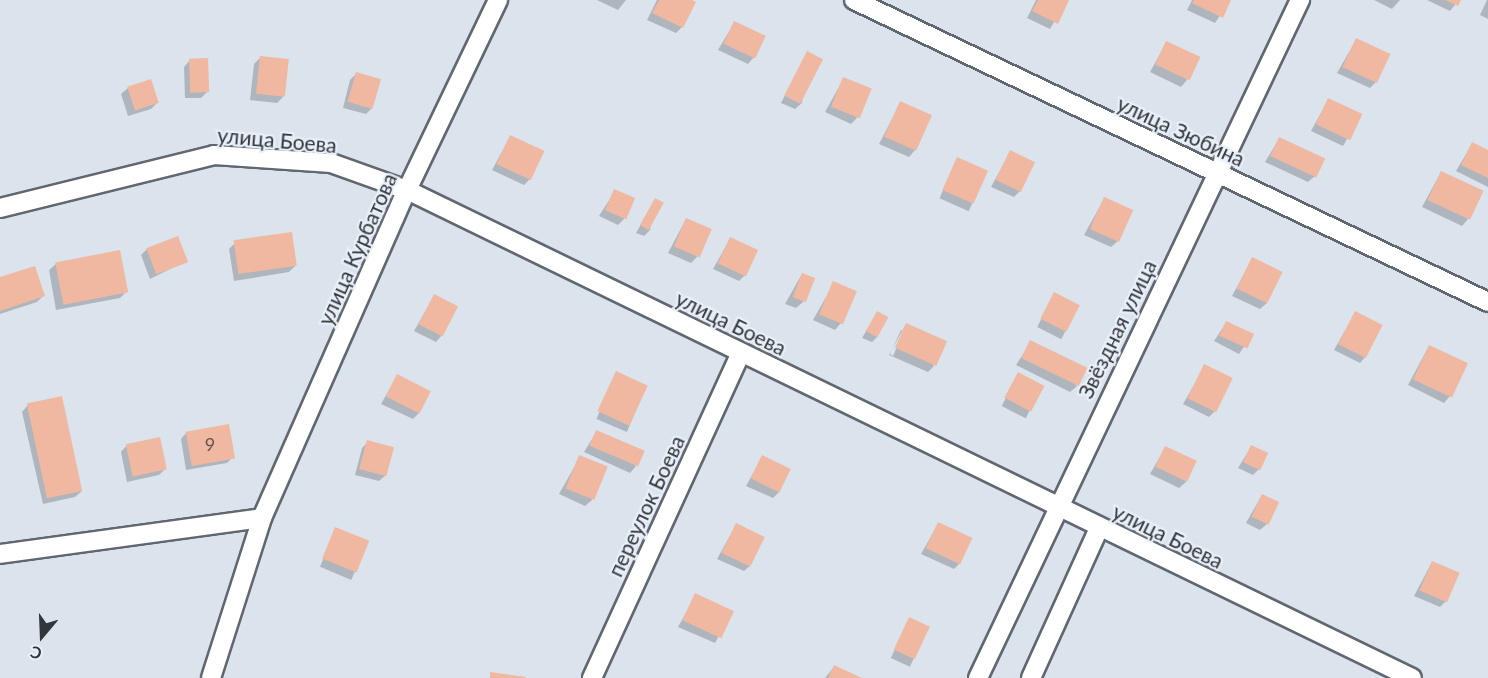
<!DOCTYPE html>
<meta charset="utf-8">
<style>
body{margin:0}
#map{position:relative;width:1488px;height:678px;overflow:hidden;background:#dbe3ec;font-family:Lato,sans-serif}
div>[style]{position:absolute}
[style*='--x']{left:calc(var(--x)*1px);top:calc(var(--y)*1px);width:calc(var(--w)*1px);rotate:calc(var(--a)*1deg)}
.shadow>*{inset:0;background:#0003;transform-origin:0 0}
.building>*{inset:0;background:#f0b8a1;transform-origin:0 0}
.roads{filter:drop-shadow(2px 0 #61676f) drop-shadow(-2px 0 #61676f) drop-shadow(0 2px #61676f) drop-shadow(0 -2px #61676f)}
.minor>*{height:18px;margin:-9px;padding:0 9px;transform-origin:9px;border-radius:9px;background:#fff}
span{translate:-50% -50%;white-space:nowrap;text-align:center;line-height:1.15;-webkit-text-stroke:4.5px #e8f0f9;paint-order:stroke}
.number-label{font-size:18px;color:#625653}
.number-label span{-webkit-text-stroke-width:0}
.street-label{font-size:21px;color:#323539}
.north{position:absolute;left:12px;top:606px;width:60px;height:60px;-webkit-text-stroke:4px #e8f0f9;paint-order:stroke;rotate:199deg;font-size:16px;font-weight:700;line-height:24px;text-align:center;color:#323539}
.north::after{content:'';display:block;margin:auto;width:21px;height:27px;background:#323539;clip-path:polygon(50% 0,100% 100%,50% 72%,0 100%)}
</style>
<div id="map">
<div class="shadow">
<div style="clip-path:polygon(597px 0,626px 0,618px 10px)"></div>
<div style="clip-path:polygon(657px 0,689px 0,682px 27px,676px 33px,647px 20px)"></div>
<div style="clip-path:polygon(1036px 0,1067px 0,1050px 29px,1027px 18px)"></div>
<div style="clip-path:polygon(1192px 0,1230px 0,1215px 23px,1187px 10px)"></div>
<div style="clip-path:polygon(1374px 0,1400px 0,1392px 9px)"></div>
<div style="clip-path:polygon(1427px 0,1459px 0,1450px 11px)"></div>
<div style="clip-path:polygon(1487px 0,1488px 0,1488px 19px,1480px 15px)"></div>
<div style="clip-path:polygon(734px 23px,754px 57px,748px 64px,718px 50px)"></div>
<div style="clip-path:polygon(1356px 40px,1376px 82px,1370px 88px,1337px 73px)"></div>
<div style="clip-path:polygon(1166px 43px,1187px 80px,1181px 87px,1150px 72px)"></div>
<div style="clip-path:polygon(807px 53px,802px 103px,795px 109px,781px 103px)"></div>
<div style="clip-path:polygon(260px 58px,283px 97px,277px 103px,250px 100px,254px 64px)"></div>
<div style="clip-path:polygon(190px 60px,208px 91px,201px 98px,185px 98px,184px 67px)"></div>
<div style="clip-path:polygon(356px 74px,372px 108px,366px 114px,343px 108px,350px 80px)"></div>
<div style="clip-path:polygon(844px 78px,857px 118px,851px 124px,825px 112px)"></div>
<div style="clip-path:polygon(128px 88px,157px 103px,151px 109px,128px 116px,121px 94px)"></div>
<div style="clip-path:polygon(1328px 100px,1361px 115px,1343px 146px,1311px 131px)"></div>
<div style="clip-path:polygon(901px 102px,915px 150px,909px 157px,879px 144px)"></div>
<div style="clip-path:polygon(510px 137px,530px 179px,524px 185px,492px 170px)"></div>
<div style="clip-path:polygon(1279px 139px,1315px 176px,1308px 182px,1265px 162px)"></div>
<div style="clip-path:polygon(1472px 144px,1488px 151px,1488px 187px,1456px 171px)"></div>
<div style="clip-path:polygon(1010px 152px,1020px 191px,1014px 197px,991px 187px)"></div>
<div style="left:957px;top:159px;width:32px;height:43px;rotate:24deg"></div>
<div style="clip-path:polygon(1441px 172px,1468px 219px,1462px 226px,1422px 207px)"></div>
<div style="clip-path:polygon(615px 191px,624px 219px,618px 225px,599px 216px)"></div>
<div style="clip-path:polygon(1104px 199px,1118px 241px,1111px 247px,1084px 235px)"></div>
<div style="clip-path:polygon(655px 200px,650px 230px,644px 236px,636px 233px)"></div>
<div style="clip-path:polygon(686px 219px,697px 257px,691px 263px,668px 253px)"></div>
<div style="clip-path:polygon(730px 239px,745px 275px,739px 281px,713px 269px)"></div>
<div style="clip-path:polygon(235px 243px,295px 266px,289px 272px,234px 281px,229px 249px)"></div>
<div style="clip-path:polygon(147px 249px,186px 261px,150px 279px,141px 255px)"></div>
<div style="clip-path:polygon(1252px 259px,1267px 303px,1260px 309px,1232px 296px)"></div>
<div style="clip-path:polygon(56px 264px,126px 292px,120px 298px,56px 310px,49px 270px)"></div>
<div style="clip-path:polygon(802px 274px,803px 302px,796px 308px,785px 304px)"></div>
<div style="clip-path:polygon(0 279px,43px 296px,37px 302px,0 314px)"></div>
<div style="clip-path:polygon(834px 283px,841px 323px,835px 330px,813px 320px)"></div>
<div style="left:1054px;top:294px;width:27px;height:37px;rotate:27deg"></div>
<div style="clip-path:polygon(434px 296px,442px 335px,436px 342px,414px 331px)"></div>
<div style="clip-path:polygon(877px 313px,878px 336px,872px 342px,862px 338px)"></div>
<div style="clip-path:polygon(1355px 313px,1366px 356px,1360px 363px,1334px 350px)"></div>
<div style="clip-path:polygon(1226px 323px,1252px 335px,1239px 354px,1214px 341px)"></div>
<div style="clip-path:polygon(evenodd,906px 324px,934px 366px,928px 372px,889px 355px,906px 324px,901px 330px,904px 330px,893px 356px,890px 354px,901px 330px)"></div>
<div style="clip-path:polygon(1031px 342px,1077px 386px,1070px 392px,1016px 365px)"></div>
<div style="clip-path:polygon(1429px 346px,1450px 396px,1444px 403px,1408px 385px)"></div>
<div style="clip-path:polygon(1205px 366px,1215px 411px,1209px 417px,1183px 404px)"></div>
<div style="left:616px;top:373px;width:33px;height:50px;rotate:23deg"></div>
<div style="left:1018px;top:374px;width:27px;height:36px;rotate:27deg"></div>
<div style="clip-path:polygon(397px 376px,419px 413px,413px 419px,381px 404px)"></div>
<div style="clip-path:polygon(28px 405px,82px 491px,75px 497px,43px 504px,22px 412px)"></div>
<div style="clip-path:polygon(597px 431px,636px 466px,630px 473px,584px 452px)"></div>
<div style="clip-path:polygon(187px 432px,233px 457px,227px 463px,186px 470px,181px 439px)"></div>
<div style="clip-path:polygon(368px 442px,386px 475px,379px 481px,355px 475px,362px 448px)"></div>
<div style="clip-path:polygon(127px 445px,165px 469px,159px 475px,127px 482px,121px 452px)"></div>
<div style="clip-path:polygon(1251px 447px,1259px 469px,1253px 475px,1238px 468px)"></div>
<div style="clip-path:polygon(1165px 448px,1186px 482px,1179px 488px,1150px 474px)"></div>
<div style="clip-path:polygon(580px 457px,592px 500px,585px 506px,559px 494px)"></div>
<div style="clip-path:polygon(762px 457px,779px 492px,773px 498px,746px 486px)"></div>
<div style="clip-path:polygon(1262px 495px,1267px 524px,1260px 530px,1246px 523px)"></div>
<div style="clip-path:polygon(938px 524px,960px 563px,954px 569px,921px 554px)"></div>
<div style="clip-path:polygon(736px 525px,751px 565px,744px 571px,717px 559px)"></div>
<div style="left:336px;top:529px;width:34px;height:41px;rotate:23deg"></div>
<div style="clip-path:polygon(1432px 562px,1446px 601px,1440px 607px,1414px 596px)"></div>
<div style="clip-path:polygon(696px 595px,732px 611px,715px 643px,678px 627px)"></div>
<div style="left:909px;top:619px;width:21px;height:43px;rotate:25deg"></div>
<div style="clip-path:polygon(834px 667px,857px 678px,825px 678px)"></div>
</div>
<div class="building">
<div style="clip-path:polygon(659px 0,692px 0,696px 2px,683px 28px,652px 13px)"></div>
<div style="clip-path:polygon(1038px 0,1069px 0,1058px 24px,1032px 11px)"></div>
<div style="clip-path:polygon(1194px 0,1231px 0,1223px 18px,1192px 3px)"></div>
<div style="clip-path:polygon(1445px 0,1461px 0,1458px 6px)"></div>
<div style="left:734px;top:21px;width:35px;height:25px;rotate:25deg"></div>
<div style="left:1356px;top:38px;width:38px;height:32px;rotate:25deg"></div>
<div style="left:1166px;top:41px;width:38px;height:26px;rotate:25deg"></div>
<div style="left:807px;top:51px;width:18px;height:50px;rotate:27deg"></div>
<div style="left:260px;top:56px;width:29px;height:38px;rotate:6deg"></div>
<div style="left:208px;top:58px;width:34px;height:19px;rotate:88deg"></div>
<div style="left:356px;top:72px;width:26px;height:31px;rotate:16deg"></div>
<div style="left:843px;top:77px;width:31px;height:32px;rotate:22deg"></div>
<div style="left:151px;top:79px;width:25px;height:25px;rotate:72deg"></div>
<div style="left:1328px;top:98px;width:38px;height:29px;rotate:25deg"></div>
<div style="left:900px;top:101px;width:35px;height:39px;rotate:24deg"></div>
<div style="left:510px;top:135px;width:38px;height:32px;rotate:25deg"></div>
<div style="left:1279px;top:137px;width:51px;height:21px;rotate:25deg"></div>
<div style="clip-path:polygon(1472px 142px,1488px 150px,1488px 178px,1461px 165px)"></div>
<div style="left:1010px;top:150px;width:28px;height:33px;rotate:26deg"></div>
<div style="left:957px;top:157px;width:34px;height:36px;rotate:24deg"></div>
<div style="left:1441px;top:171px;width:47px;height:32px;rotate:25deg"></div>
<div style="left:614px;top:189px;width:23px;height:23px;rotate:23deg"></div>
<div style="left:1104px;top:197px;width:32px;height:35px;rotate:24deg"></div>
<div style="left:655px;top:198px;width:10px;height:31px;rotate:29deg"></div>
<div style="left:686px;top:218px;width:28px;height:31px;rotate:23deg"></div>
<div style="left:292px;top:232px;width:34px;height:59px;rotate:82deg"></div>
<div style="left:178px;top:236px;width:28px;height:34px;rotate:69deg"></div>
<div style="left:730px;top:237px;width:31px;height:29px;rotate:25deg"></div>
<div style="left:120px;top:250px;width:43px;height:66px;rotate:79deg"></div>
<div style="left:1252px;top:257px;width:34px;height:35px;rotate:26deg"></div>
<div style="clip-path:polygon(35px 266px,45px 296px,0 311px,0 277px)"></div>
<div style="left:802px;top:273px;width:14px;height:26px;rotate:21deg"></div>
<div style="left:833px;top:281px;width:26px;height:36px;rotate:23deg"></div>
<div style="left:1054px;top:292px;width:29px;height:30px;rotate:27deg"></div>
<div style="left:434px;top:294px;width:27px;height:34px;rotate:27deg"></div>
<div style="left:877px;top:311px;width:13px;height:23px;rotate:29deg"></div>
<div style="left:1355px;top:311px;width:31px;height:37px;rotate:27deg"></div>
<div style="left:1226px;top:321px;width:31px;height:16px;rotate:25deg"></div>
<div style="left:906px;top:323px;width:45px;height:27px;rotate:24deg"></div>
<div style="left:1030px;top:340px;width:64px;height:20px;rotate:26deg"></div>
<div style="left:1429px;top:345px;width:43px;height:38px;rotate:25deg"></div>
<div style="left:1204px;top:364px;width:32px;height:38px;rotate:26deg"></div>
<div style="left:616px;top:371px;width:35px;height:44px;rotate:25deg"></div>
<div style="left:1018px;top:372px;width:30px;height:29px;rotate:28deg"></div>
<div style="left:397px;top:374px;width:38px;height:25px;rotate:27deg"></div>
<div style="left:62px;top:396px;width:97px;height:36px;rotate:78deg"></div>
<div style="left:229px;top:424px;width:35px;height:44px;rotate:80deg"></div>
<div style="left:596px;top:430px;width:53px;height:17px;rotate:23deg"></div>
<div style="left:160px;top:437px;width:33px;height:35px;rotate:78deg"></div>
<div style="left:367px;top:440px;width:28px;height:30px;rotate:15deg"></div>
<div style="left:1251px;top:445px;width:19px;height:19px;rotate:25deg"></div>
<div style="left:1165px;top:446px;width:35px;height:23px;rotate:25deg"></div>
<div style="left:579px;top:455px;width:31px;height:36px;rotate:22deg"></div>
<div style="left:762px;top:455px;width:32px;height:26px;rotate:26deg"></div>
<div style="left:1262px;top:494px;width:19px;height:25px;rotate:25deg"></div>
<div style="left:938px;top:522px;width:38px;height:29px;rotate:25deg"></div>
<div style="left:736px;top:523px;width:32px;height:33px;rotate:26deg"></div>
<div style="left:335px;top:527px;width:37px;height:34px;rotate:22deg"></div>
<div style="left:1432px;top:561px;width:30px;height:32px;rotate:23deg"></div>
<div style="left:695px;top:593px;width:43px;height:30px;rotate:25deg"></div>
<div style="left:909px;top:617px;width:23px;height:36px;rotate:25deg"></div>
<div style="clip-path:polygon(834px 665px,862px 678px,828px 678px)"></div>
<div style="clip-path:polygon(490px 672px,526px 677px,526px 678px,490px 678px)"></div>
</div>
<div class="roads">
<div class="minor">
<div style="--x:854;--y:0;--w:702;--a:25.47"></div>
<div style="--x:0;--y:208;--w:220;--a:-13.9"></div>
<div style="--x:214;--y:155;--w:117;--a:3.9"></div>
<div style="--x:331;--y:163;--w:81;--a:19.6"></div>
<div style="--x:407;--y:190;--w:1117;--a:25.9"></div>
<div style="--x:0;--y:554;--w:264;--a:-7.8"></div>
<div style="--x:211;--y:678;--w:168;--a:-72.3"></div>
<div style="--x:262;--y:518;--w:359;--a:-66.2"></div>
<div style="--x:407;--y:190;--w:211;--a:-64.4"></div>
<div style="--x:592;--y:678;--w:358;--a:-65.4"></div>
<div style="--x:978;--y:678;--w:751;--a:-64.6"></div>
<div style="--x:1031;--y:678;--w:165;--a:-65.6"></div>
</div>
</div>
<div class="number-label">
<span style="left:210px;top:444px">9</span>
</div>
<div class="street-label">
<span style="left:1181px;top:131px;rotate:25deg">улица Зюбина</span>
<span style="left:277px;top:140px;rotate:5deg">улица Боева</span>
<span style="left:357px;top:249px;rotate:-66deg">улица Курбатова</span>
<span style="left:731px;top:323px;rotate:26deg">улица Боева</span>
<span style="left:1117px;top:329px;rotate:-64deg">Звёздная улица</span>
<span style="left:646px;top:506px;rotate:-65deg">переулок Боева</span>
<span style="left:1168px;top:536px;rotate:26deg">улица Боева</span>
</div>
<div class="north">С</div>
</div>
